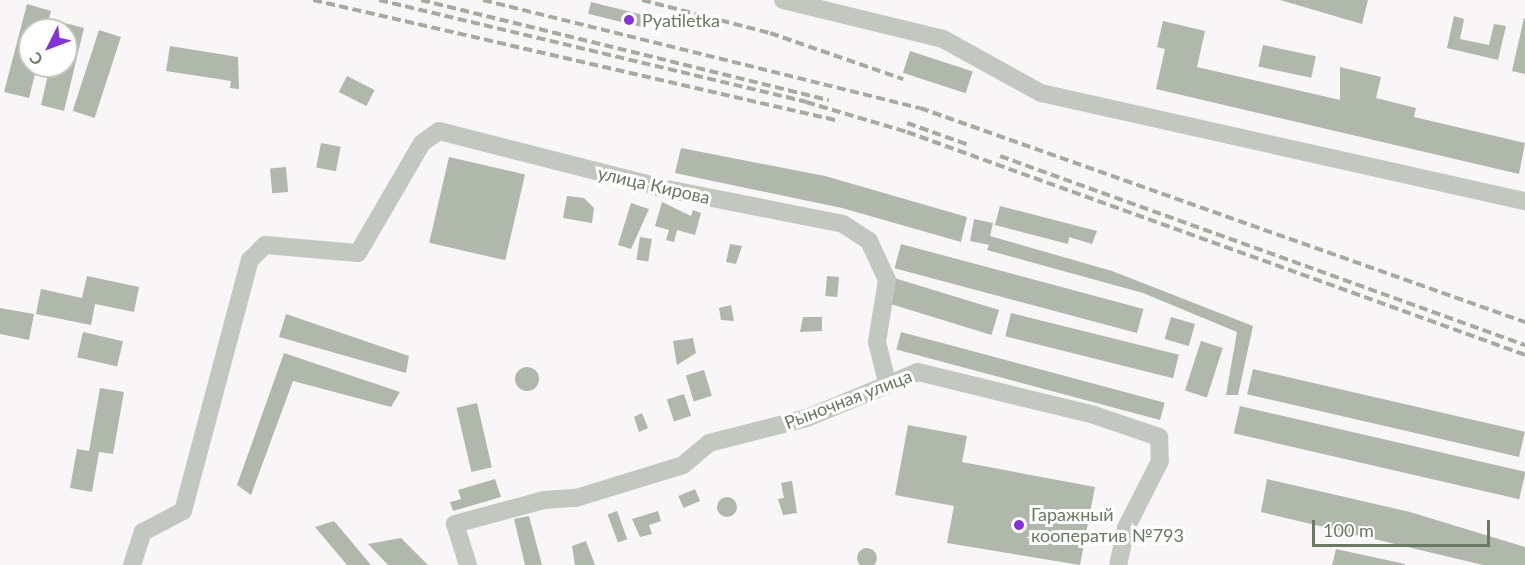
<!DOCTYPE html>
<meta charset="utf-8">
<style>
body{margin:0}
#map{position:relative;width:1525px;height:565px;overflow:hidden;background:#f9f6f8;font-family:Lato,sans-serif}
div>[style]{position:absolute}
[style*='--x']{left:calc(var(--x)*1px);top:calc(var(--y)*1px);width:calc(var(--w)*1px);rotate:calc(var(--a)*1deg)}
.building>*{inset:0;background:#afb8ab;transform-origin:0 0}
.round{border-radius:50%}
.minor>*{height:18px;margin:-9px;padding:0 9px;transform-origin:9px;border-radius:9px;background:#c2c8bf}
.rail>*{height:4px;margin-top:-2px;transform-origin:0;background:repeating-linear-gradient(90deg,#a3ac9f 0 9px,transparent 0 13.5px)}
.dots>*{width:16px;height:16px;translate:-50% -50%;box-sizing:border-box;border:3px solid #fff;border-radius:50%}
span{translate:-50% -50%;white-space:nowrap;text-align:center;line-height:1.15;-webkit-text-stroke:6px #fff;paint-order:stroke}
.poi-label{font-size:18px;color:#687a60}
.left{translate:0 -50%;text-align:left}
.street-label{font-size:18px;color:#687a60}
.north{position:absolute;left:18px;top:18px;width:60px;height:60px;box-sizing:border-box;background:#fff;border:2px solid #c3cabf;border-radius:50%;rotate:228deg;font-size:16px;font-weight:700;line-height:24px;text-align:center;color:#687a60}
.north::after{content:'';display:block;margin:auto;width:21px;height:27px;background:#8332dd;clip-path:polygon(50% 0,100% 100%,50% 72%,0 100%)}
.scale{position:absolute;left:1312px;top:520px;width:178px;height:27px;box-sizing:border-box;border:3px solid #687a60;border-top:0;padding-left:8px;font-size:18px;line-height:21px;white-space:nowrap;color:#687a60;-webkit-text-stroke:4px #fff;paint-order:stroke}
</style>
<div id="map">
<div class="building">
<div style="clip-path:polygon(1280px 0,1368px 0,1362px 24px)"></div>
<div style="left:591px;top:2px;width:57px;height:12px;rotate:14deg"></div>
<div style="clip-path:polygon(27px 4px,51px 11px,46px 30px,30px 30px,30px 66px,37px 66px,29px 98px,4px 92px)"></div>
<div style="clip-path:polygon(1454px 16px,1464px 19px,1460px 39px,1489px 45px,1494px 24px,1506px 26px,1498px 60px,1447px 48px)"></div>
<div style="clip-path:polygon(1524px 18px,1525px 19px,1525px 74px,1512px 71px)"></div>
<div style="clip-path:polygon(1163px 21px,1205px 31px,1197px 67px,1340px 100px,1340px 67px,1381px 77px,1376px 98px,1416px 108px,1414px 117px,1525px 143px,1519px 174px,1156px 89px,1165px 49px,1157px 47px)"></div>
<div style="clip-path:polygon(61px 22px,84px 28px,64px 111px,41px 105px,50px 66px,66px 66px)"></div>
<div style="left:99px;top:30px;width:23px;height:85px;rotate:18deg"></div>
<div style="left:1263px;top:45px;width:54px;height:22px;rotate:12deg"></div>
<div style="clip-path:polygon(170px 46px,238px 57px,239px 89px,230px 88px,231px 81px,166px 71px)"></div>
<div style="left:910px;top:51px;width:66px;height:23px;rotate:18deg"></div>
<div style="left:347px;top:76px;width:31px;height:18px;rotate:27deg"></div>
<div style="left:321px;top:143px;width:20px;height:25px;rotate:11deg"></div>
<div style="clip-path:polygon(681px 148px,825px 176px,967px 217px,961px 242px,842px 208px,675px 173px)"></div>
<div style="left:449px;top:157px;width:78px;height:88px;rotate:13deg"></div>
<div style="left:286px;top:167px;width:25px;height:16px;rotate:85deg"></div>
<div style="clip-path:polygon(567px 196px,584px 198px,594px 208px,592px 223px,563px 218px)"></div>
<div style="clip-path:polygon(662px 202px,691px 216px,693px 210px,701px 213px,695px 235px,677px 230px,674px 242px,666px 240px,669px 230px,655px 226px)"></div>
<div style="clip-path:polygon(631px 203px,649px 209px,631px 249px,618px 245px)"></div>
<div style="clip-path:polygon(1000px 206px,1097px 231px,1092px 244px,1069px 237px,1068px 244px,995px 225px)"></div>
<div style="clip-path:polygon(974px 219px,993px 223px,990px 236px,1112px 271px,1253px 326px,1238px 395px,1226px 395px,1237px 332px,1143px 293px,987px 250px,989px 245px,970px 241px)"></div>
<div style="left:640px;top:237px;width:12px;height:23px;rotate:9deg"></div>
<div style="clip-path:polygon(730px 244px,742px 246px,736px 264px,726px 262px)"></div>
<div style="left:901px;top:244px;width:251px;height:25px;rotate:15deg"></div>
<div style="clip-path:polygon(87px 276px,139px 287px,134px 312px,95px 304px,91px 325px,36px 314px,41px 289px,82px 298px)"></div>
<div style="left:827px;top:276px;width:12px;height:20px;rotate:5deg"></div>
<div style="left:891px;top:277px;width:113px;height:26px;rotate:17deg"></div>
<div style="clip-path:polygon(731px 305px,734px 321px,721px 320px,719px 308px)"></div>
<div style="clip-path:polygon(0 308px,34px 314px,29px 340px,0 334px)"></div>
<div style="left:1011px;top:313px;width:173px;height:24px;rotate:14deg"></div>
<div style="clip-path:polygon(286px 314px,409px 356px,406px 373px,279px 337px)"></div>
<div style="clip-path:polygon(803px 317px,822px 317px,822px 331px,800px 332px)"></div>
<div style="left:1171px;top:317px;width:25px;height:23px;rotate:16deg"></div>
<div style="left:83px;top:332px;width:41px;height:26px;rotate:13deg"></div>
<div style="left:901px;top:332px;width:273px;height:18px;rotate:15deg"></div>
<div style="clip-path:polygon(693px 338px,696px 353px,677px 365px,673px 341px)"></div>
<div style="left:1201px;top:341px;width:23px;height:52px;rotate:18deg"></div>
<div style="clip-path:polygon(284px 353px,400px 392px,391px 407px,293px 381px,251px 495px,237px 485px)"></div>
<div class="round" style="left:515px;top:367px;width:24px;height:24px"></div>
<div style="left:1253px;top:369px;width:279px;height:26px;rotate:13deg"></div>
<div style="left:704px;top:370px;width:27px;height:19px;rotate:73deg"></div>
<div style="clip-path:polygon(100px 388px,124px 392px,113px 454px,99px 452px,92px 492px,70px 488px,77px 449px,89px 451px)"></div>
<div style="left:684px;top:394px;width:23px;height:18px;rotate:72deg"></div>
<div style="left:477px;top:403px;width:66px;height:21px;rotate:77deg"></div>
<div style="left:1240px;top:406px;width:293px;height:28px;rotate:13deg"></div>
<div style="clip-path:polygon(642px 413px,648px 428px,639px 432px,634px 417px)"></div>
<div style="clip-path:polygon(908px 425px,967px 436px,962px 462px,1095px 487px,1080px 565px,947px 543px,954px 506px,895px 495px)"></div>
<div style="clip-path:polygon(495px 479px,501px 497px,453px 511px,450px 502px,461px 499px,458px 490px)"></div>
<div style="clip-path:polygon(1267px 479px,1410px 512px,1525px 547px,1525px 565px,1483px 565px,1261px 512px)"></div>
<div style="clip-path:polygon(792px 481px,797px 513px,783px 515px,778px 499px,784px 498px,781px 483px)"></div>
<div style="left:695px;top:489px;width:13px;height:18px;rotate:67deg"></div>
<div class="round" style="left:717px;top:497px;width:20px;height:20px"></div>
<div style="left:617px;top:511px;width:30px;height:10px;rotate:70deg"></div>
<div style="clip-path:polygon(658px 511px,661px 521px,649px 525px,652px 534px,640px 537px,632px 519px)"></div>
<div style="clip-path:polygon(529px 516px,542px 565px,525px 565px,514px 519px)"></div>
<div style="clip-path:polygon(334px 521px,371px 565px,347px 565px,315px 527px)"></div>
<div style="clip-path:polygon(401px 538px,428px 565px,388px 565px,368px 544px)"></div>
<div style="clip-path:polygon(586px 541px,595px 565px,575px 565px,572px 546px)"></div>
<div class="round" style="left:857px;top:548px;width:20px;height:20px"></div>
<div style="clip-path:polygon(1336px 549px,1405px 564px,1405px 565px,1332px 565px)"></div>
</div>
<div class="minor">
<div style="--x:783;--y:0;--w:165;--a:13.7"></div>
<div style="--x:943;--y:39;--w:112;--a:28.9"></div>
<div style="--x:1041;--y:93;--w:496;--a:12.6"></div>
<div style="--x:132;--y:565;--w:35;--a:-72"></div>
<div style="--x:143;--y:532;--w:45;--a:-27.7"></div>
<div style="--x:183;--y:511;--w:260;--a:-75.1"></div>
<div style="--x:250;--y:260;--w:21;--a:-45"></div>
<div style="--x:265;--y:245;--w:93;--a:4.9"></div>
<div style="--x:358;--y:253;--w:127;--a:-59.8"></div>
<div style="--x:422;--y:143;--w:21;--a:-35"></div>
<div style="--x:439;--y:131;--w:235;--a:14.3"></div>
<div style="--x:667;--y:189;--w:179;--a:11.2"></div>
<div style="--x:843;--y:224;--w:31;--a:33"></div>
<div style="--x:869;--y:241;--w:43;--a:65.2"></div>
<div style="--x:887;--y:280;--w:63;--a:99.2"></div>
<div style="--x:877;--y:342;--w:41;--a:76"></div>
<div style="--x:468;--y:565;--w:43;--a:-107.6"></div>
<div style="--x:455;--y:524;--w:92;--a:-15.1"></div>
<div style="--x:544;--y:500;--w:32;--a:-4"></div>
<div style="--x:576;--y:498;--w:112;--a:-17.1"></div>
<div style="--x:683;--y:465;--w:34;--a:-40"></div>
<div style="--x:709;--y:443;--w:101;--a:-14.3"></div>
<div style="--x:807;--y:418;--w:120;--a:-22.5"></div>
<div style="--x:918;--y:372;--w:181;--a:13.7"></div>
<div style="--x:1094;--y:415;--w:69;--a:18.7"></div>
<div style="--x:1159;--y:437;--w:24;--a:88"></div>
<div style="--x:1160;--y:461;--w:75;--a:116.9"></div>
<div style="--x:1126;--y:528;--w:38;--a:102"></div>
</div>
<div class="rail">
<div style="--x:313;--y:0;--w:540;--a:12.95"></div>
<div style="--x:379;--y:0;--w:439;--a:13.4"></div>
<div style="--x:806;--y:102;--w:105;--a:16.5"></div>
<div style="--x:907;--y:132;--w:657;--a:19.84"></div>
<div style="--x:421;--y:0;--w:420;--a:13.8"></div>
<div style="--x:483;--y:0;--w:450;--a:13.9"></div>
<div style="--x:920;--y:108;--w:642;--a:19.48"></div>
<div style="--x:642;--y:0;--w:132;--a:14.5"></div>
<div style="--x:770;--y:33;--w:141;--a:19.1"></div>
<div style="--x:907;--y:123;--w:66;--a:19.5"></div>
<div style="--x:1000;--y:156;--w:558;--a:19.8"></div>
</div>
<div class="dots">
<div style="left:629px;top:20px;background:#8332dd"></div>
<div style="left:1019px;top:525px;background:#8332dd"></div>
</div>
<div class="poi-label">
<span class="left" style="left:642px;top:20px">Pyatiletka</span>
<span class="left" style="left:1031px;top:525px">Гаражный<br>кооператив №793</span>
</div>
<div class="street-label">
<span style="left:654px;top:185px;rotate:13deg">улица Кирова</span>
<span style="left:848px;top:399px;rotate:-21deg">Рыночная улица</span>
</div>
<div class="north">С</div>
<div class="scale">100 m</div>
</div>
